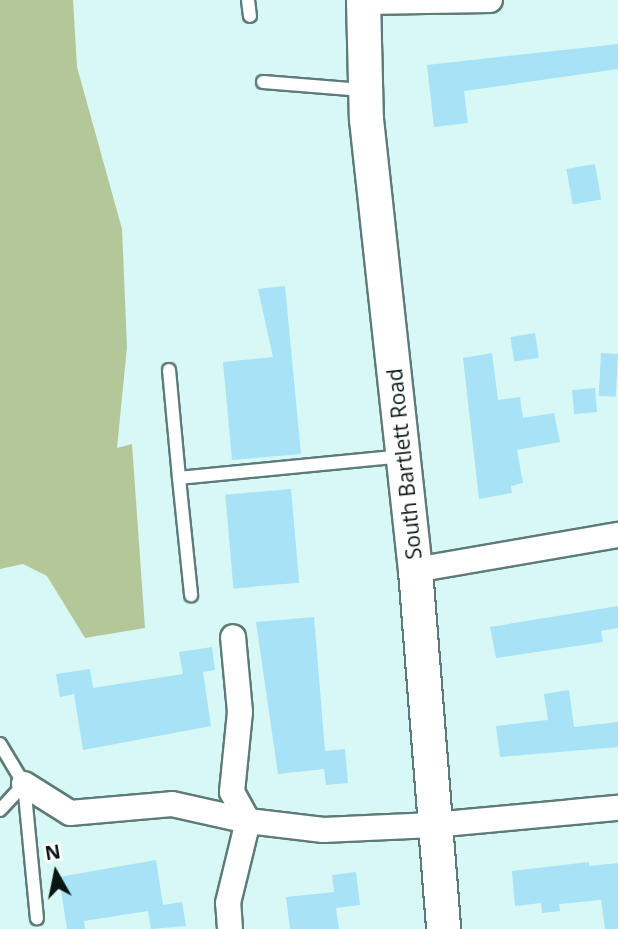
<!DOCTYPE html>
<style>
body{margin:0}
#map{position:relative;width:618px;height:929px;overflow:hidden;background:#d7f8f5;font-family:"Open Sans",sans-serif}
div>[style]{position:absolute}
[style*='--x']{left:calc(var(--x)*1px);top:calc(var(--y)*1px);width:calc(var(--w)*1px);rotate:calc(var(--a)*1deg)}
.green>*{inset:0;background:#b4c799}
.building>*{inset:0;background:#a7e2f7;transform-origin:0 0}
.roads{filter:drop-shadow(2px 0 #5d7b79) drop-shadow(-2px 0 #5d7b79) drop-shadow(0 2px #5d7b79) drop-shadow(0 -2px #5d7b79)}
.service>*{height:12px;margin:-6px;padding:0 6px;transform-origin:6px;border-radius:6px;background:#fff}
.minor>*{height:24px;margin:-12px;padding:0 12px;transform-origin:12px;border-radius:12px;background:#fff}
.secondary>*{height:33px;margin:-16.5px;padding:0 16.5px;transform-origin:16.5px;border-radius:16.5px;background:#fff}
span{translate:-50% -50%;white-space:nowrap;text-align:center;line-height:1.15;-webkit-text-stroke:7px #fff;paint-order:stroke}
.street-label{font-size:21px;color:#0a1615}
.north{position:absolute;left:21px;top:838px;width:70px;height:70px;-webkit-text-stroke:5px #fff;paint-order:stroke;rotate:351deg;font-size:19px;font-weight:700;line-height:28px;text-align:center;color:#0a1615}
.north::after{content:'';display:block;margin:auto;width:24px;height:32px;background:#0a1615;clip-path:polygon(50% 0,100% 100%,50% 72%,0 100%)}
</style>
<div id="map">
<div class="green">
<div style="clip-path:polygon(0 0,73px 0,77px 67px,122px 229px,127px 347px,117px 448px,132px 444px,145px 628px,85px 638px,47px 576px,23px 564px,0 569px)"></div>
</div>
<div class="building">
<div style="clip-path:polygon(618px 44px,618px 69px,464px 91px,468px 123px,434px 127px,427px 65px)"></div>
<div style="left:595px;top:164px;width:36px;height:29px;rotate:80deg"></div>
<div style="clip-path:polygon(285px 286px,301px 454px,232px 460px,223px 362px,273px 357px,258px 289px)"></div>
<div style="left:535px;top:333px;width:25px;height:25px;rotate:81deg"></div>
<div style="clip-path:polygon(492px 353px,498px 400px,520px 397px,523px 418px,554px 413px,560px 442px,517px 450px,523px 483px,511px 486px,512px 493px,479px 499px,463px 358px)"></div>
<div style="left:601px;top:353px;width:17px;height:43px;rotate:3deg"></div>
<div style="left:595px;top:388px;width:24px;height:23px;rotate:85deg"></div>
<div style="left:291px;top:489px;width:94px;height:66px;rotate:85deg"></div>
<div style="clip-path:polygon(618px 606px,618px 628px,601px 631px,603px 642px,496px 658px,490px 627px)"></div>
<div style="clip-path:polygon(314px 617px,325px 751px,345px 749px,348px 783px,326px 785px,324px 769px,278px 774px,256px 622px)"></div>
<div style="clip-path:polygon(212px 647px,215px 670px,203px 672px,211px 726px,83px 750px,74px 694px,60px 697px,56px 674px,90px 669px,93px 688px,183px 674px,179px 652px)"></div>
<div style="clip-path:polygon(569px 690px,574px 727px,618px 722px,618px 747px,500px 757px,496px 726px,548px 720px,544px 694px)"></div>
<div style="clip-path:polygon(156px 860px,163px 905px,182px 902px,186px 926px,151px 929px,148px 911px,84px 921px,85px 929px,67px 929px,59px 877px)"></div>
<div style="clip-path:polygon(589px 862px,589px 866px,618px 863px,618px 929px,605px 929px,601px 900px,559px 904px,560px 911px,542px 913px,541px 903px,515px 906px,512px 871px)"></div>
<div style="clip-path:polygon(356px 872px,360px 905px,336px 908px,339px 929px,290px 929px,286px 897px,334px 892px,332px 875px)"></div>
</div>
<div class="roads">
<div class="service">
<div style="--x:248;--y:0;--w:16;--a:83"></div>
<div style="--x:263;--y:82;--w:100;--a:4.6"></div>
<div style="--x:169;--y:370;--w:108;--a:84.7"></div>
<div style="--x:179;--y:478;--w:225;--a:-5.6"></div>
<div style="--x:179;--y:478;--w:118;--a:84.1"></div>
<div style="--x:0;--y:744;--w:47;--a:59"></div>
<div style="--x:24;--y:784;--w:135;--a:84.5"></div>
<div style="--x:0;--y:810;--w:35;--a:-47"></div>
</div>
<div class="minor">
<div style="--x:363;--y:2;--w:127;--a:-0.9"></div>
<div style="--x:415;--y:570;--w:206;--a:-9.8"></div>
<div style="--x:24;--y:784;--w:54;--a:32.2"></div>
<div style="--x:70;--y:813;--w:102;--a:-5"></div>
<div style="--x:172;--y:804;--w:78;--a:12.6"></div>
<div style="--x:248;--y:821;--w:76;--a:6.8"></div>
<div style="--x:323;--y:830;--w:110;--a:-2.6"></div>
<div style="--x:433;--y:825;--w:186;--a:-5.3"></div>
<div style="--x:230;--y:929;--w:26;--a:-94"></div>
<div style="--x:228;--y:903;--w:84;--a:-76.3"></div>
<div style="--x:248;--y:821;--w:33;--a:-119"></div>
<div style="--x:232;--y:792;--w:80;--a:-84.3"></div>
<div style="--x:240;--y:712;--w:75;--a:-95.3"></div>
</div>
<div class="secondary">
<div style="--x:363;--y:0;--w:119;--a:88.6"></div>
<div style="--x:366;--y:119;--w:454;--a:83.8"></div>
<div style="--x:415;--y:570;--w:360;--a:85.5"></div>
</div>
</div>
<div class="street-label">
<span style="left:404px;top:464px;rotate:-96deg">South Bartlett Road</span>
</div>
<div class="north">N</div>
</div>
